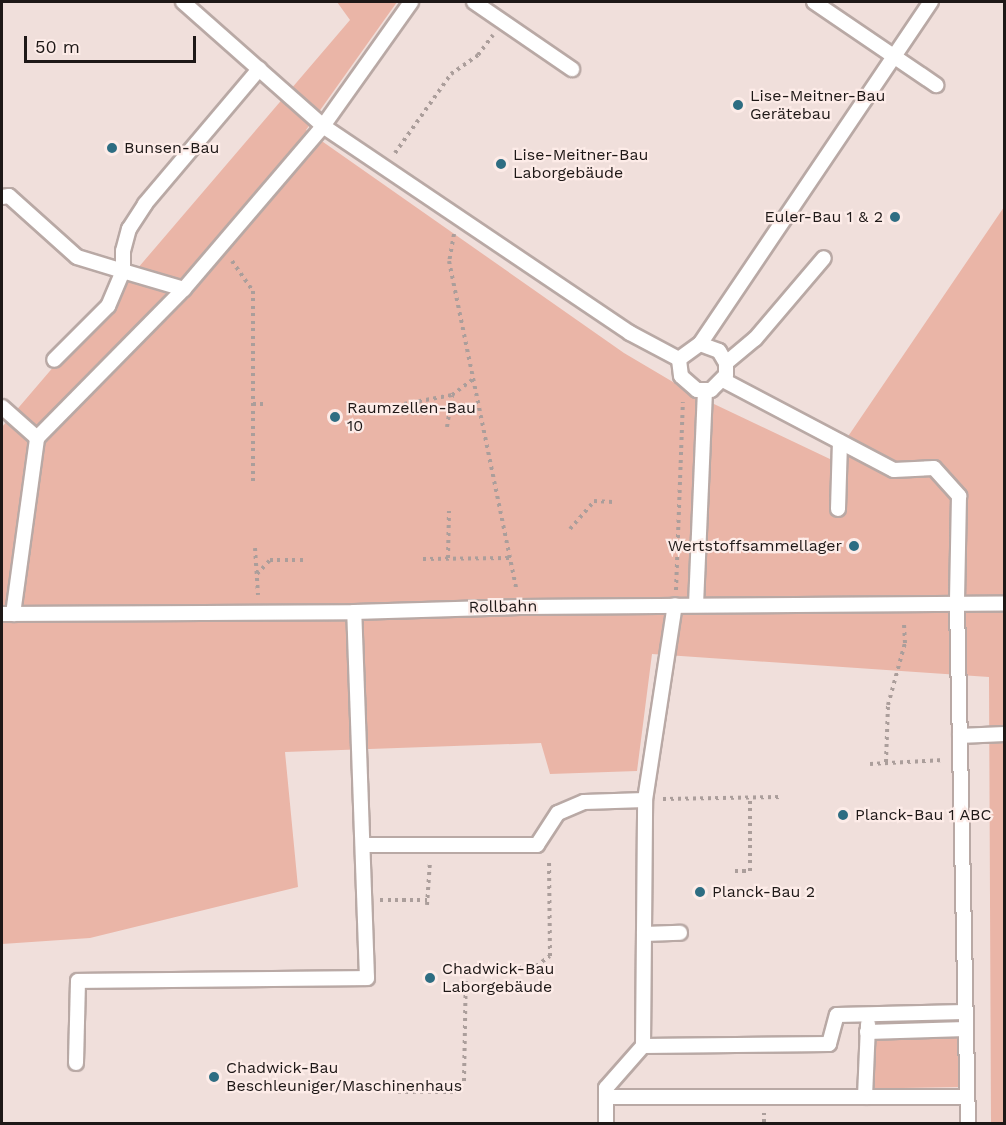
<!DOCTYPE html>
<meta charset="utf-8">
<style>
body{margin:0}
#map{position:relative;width:1006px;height:1125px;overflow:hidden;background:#f0dfdb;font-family:"Work Sans",sans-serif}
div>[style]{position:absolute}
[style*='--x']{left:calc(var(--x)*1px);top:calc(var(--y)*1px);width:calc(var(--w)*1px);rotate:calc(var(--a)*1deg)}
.green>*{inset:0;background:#eab5a7;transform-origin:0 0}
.path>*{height:4px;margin-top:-2px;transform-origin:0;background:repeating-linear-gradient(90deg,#ab9e9b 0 3px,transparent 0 7.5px)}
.roads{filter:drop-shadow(2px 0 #b9a9a5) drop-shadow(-2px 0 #b9a9a5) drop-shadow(0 2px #b9a9a5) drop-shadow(0 -2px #b9a9a5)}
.service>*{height:14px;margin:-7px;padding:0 7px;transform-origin:7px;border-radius:7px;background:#fff}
.dots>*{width:16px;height:16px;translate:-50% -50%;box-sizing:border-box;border:3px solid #fdece8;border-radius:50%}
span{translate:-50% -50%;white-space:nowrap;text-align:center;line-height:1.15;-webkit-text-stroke:4.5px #fdece8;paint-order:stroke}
.poi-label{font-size:16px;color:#1e1817}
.left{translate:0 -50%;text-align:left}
.right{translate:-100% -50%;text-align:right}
.street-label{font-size:16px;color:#1e1817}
.frame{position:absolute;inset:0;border:3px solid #1e1817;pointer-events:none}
.scale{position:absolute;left:24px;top:36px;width:172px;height:27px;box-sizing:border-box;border:3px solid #1e1817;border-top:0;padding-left:8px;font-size:18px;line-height:21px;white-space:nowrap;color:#1e1817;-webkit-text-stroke:4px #fdece8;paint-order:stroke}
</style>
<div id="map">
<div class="green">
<div style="clip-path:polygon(337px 2px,397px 2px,306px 130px,624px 353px,695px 395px,832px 460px,1004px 207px,1004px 1123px,991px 1123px,989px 677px,652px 654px,637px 771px,550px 774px,541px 743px,285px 752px,298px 887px,90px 938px,2px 944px,2px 427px,350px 20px)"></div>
<div style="left:961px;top:1034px;width:53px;height:89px;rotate:89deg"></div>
</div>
<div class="path">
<div style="--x:395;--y:153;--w:97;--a:-54.7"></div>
<div style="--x:451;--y:74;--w:33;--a:-35"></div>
<div style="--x:478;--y:55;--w:25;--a:-53"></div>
<div style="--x:454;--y:234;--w:27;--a:100"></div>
<div style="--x:449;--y:261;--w:337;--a:78.4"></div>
<div style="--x:232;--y:261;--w:37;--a:55"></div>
<div style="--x:253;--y:291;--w:191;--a:90"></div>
<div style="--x:253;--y:404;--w:12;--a:0"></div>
<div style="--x:404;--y:404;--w:49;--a:-10.6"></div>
<div style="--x:452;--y:395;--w:26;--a:-37"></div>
<div style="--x:447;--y:427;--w:32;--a:-81"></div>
<div style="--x:570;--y:529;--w:37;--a:-49"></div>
<div style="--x:594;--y:501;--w:19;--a:3"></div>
<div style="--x:255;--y:548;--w:47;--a:86.3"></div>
<div style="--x:448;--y:558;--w:47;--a:-88.8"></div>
<div style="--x:423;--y:559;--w:87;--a:-0.7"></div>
<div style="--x:257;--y:574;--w:19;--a:-47"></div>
<div style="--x:270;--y:560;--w:33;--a:0"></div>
<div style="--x:676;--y:590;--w:188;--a:-87.9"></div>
<div style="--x:886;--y:762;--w:57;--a:-88"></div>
<div style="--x:888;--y:705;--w:64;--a:-74.7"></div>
<div style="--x:905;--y:643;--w:22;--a:-93"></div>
<div style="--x:870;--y:764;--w:74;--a:-3.1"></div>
<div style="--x:663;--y:799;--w:120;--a:-1"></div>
<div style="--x:735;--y:871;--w:15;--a:0"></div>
<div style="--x:750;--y:871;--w:73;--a:-90"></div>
<div style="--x:380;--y:900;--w:47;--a:0"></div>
<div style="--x:427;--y:905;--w:44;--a:-86.1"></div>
<div style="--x:398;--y:1092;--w:56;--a:0"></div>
<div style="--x:454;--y:1092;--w:15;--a:-48"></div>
<div style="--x:464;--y:1081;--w:113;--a:-89"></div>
<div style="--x:466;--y:968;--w:70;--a:-1.6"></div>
<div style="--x:536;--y:966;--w:17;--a:-36"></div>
<div style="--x:550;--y:956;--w:97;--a:-90.6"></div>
<div style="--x:764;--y:1122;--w:9;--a:-90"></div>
</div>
<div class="roads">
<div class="service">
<div style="--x:183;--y:2;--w:187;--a:41.5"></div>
<div style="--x:323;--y:126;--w:370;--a:34"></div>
<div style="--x:630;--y:333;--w:55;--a:28"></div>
<div style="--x:474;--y:2;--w:119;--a:34.4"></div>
<div style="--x:814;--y:2;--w:148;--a:34.2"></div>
<div style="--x:2;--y:197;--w:7;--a:-8"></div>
<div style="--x:9;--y:196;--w:91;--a:41.9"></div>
<div style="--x:77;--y:257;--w:48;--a:16.9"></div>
<div style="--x:123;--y:271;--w:38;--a:113"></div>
<div style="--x:108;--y:306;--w:76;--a:135"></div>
<div style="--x:184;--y:289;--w:64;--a:-163.6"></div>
<div style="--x:123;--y:271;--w:20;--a:-90"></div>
<div style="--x:123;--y:251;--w:23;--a:-75"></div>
<div style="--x:129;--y:229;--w:30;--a:-57"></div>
<div style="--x:145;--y:204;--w:177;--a:-49.8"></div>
<div style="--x:700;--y:344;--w:413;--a:-56"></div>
<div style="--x:700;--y:344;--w:20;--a:20"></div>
<div style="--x:719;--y:351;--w:14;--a:60"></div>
<div style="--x:726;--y:363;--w:12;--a:90"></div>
<div style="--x:726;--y:375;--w:21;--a:135"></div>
<div style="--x:711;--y:390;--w:14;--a:180"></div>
<div style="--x:697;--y:390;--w:21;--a:-139"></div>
<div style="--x:681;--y:376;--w:17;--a:-97"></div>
<div style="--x:679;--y:359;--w:26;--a:-36"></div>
<div style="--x:726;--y:363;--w:38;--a:-40"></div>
<div style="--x:755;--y:339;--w:106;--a:-49.6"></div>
<div style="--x:723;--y:380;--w:193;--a:27.8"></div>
<div style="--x:894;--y:470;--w:40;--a:-2.9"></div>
<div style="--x:934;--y:468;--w:38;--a:48"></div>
<div style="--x:959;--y:496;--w:108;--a:91.1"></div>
<div style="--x:957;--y:604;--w:520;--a:88.79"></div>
<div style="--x:2;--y:407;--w:47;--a:41.5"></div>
<div style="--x:838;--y:509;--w:67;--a:-88.3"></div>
<div style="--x:696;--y:605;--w:215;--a:-87.6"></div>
<div style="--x:2;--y:614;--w:352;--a:-0.3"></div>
<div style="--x:354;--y:612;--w:166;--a:-1.7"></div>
<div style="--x:520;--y:607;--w:484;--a:-0.4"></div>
<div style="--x:13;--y:614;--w:178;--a:-82.2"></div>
<div style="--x:37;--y:438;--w:209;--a:-45.4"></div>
<div style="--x:184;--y:289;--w:214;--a:-49.5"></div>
<div style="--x:323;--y:126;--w:152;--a:-54.6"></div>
<div style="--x:960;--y:736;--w:44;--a:-2.6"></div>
<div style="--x:363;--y:845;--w:174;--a:0"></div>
<div style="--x:537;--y:845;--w:38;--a:-57"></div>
<div style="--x:558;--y:813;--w:28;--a:-23"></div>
<div style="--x:584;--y:802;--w:61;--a:-1.9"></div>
<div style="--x:644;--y:934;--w:36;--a:-2"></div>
<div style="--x:867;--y:1032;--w:99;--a:-1.7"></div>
<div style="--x:643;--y:1046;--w:186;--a:-0.6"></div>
<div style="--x:829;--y:1044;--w:30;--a:-75"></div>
<div style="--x:837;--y:1015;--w:128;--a:-1.3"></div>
<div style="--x:76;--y:1063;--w:82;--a:-88.6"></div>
<div style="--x:78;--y:981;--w:289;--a:-0.6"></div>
<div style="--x:367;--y:978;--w:366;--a:-92"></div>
<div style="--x:606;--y:1097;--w:361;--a:0"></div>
<div style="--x:865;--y:1097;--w:73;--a:-87.6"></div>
<div style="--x:606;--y:1124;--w:36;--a:-90"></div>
<div style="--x:606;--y:1088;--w:56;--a:-48.6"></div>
<div style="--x:643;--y:1046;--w:246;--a:-89.5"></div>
<div style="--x:645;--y:800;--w:197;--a:-81.3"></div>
</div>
</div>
<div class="dots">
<div style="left:738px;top:105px;background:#2e6d82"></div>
<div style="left:112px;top:148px;background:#2e6d82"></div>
<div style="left:501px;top:164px;background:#2e6d82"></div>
<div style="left:895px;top:217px;background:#2e6d82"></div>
<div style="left:335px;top:417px;background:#2e6d82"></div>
<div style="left:854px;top:546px;background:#2e6d82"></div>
<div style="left:843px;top:815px;background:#2e6d82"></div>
<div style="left:700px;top:892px;background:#2e6d82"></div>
<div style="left:430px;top:978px;background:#2e6d82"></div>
<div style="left:214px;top:1077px;background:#2e6d82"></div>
</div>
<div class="poi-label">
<span class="left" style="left:750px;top:105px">Lise-Meitner-Bau<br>Gerätebau</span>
<span class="left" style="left:124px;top:148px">Bunsen-Bau</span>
<span class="left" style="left:513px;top:164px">Lise-Meitner-Bau<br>Laborgebäude</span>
<span class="right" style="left:883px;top:217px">Euler-Bau 1 &amp; 2</span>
<span class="left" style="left:347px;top:417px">Raumzellen-Bau<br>10</span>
<span class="right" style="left:842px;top:546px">Wertstoffsammellager</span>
<span class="left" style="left:855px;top:815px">Planck-Bau 1 ABC</span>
<span class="left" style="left:712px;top:892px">Planck-Bau 2</span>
<span class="left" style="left:442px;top:978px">Chadwick-Bau<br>Laborgebäude</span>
<span class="left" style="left:226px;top:1077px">Chadwick-Bau<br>Beschleuniger/Maschinenhaus</span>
</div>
<div class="street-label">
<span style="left:503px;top:607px;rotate:-1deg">Rollbahn</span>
</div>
<div class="frame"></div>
<div class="scale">50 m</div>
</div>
